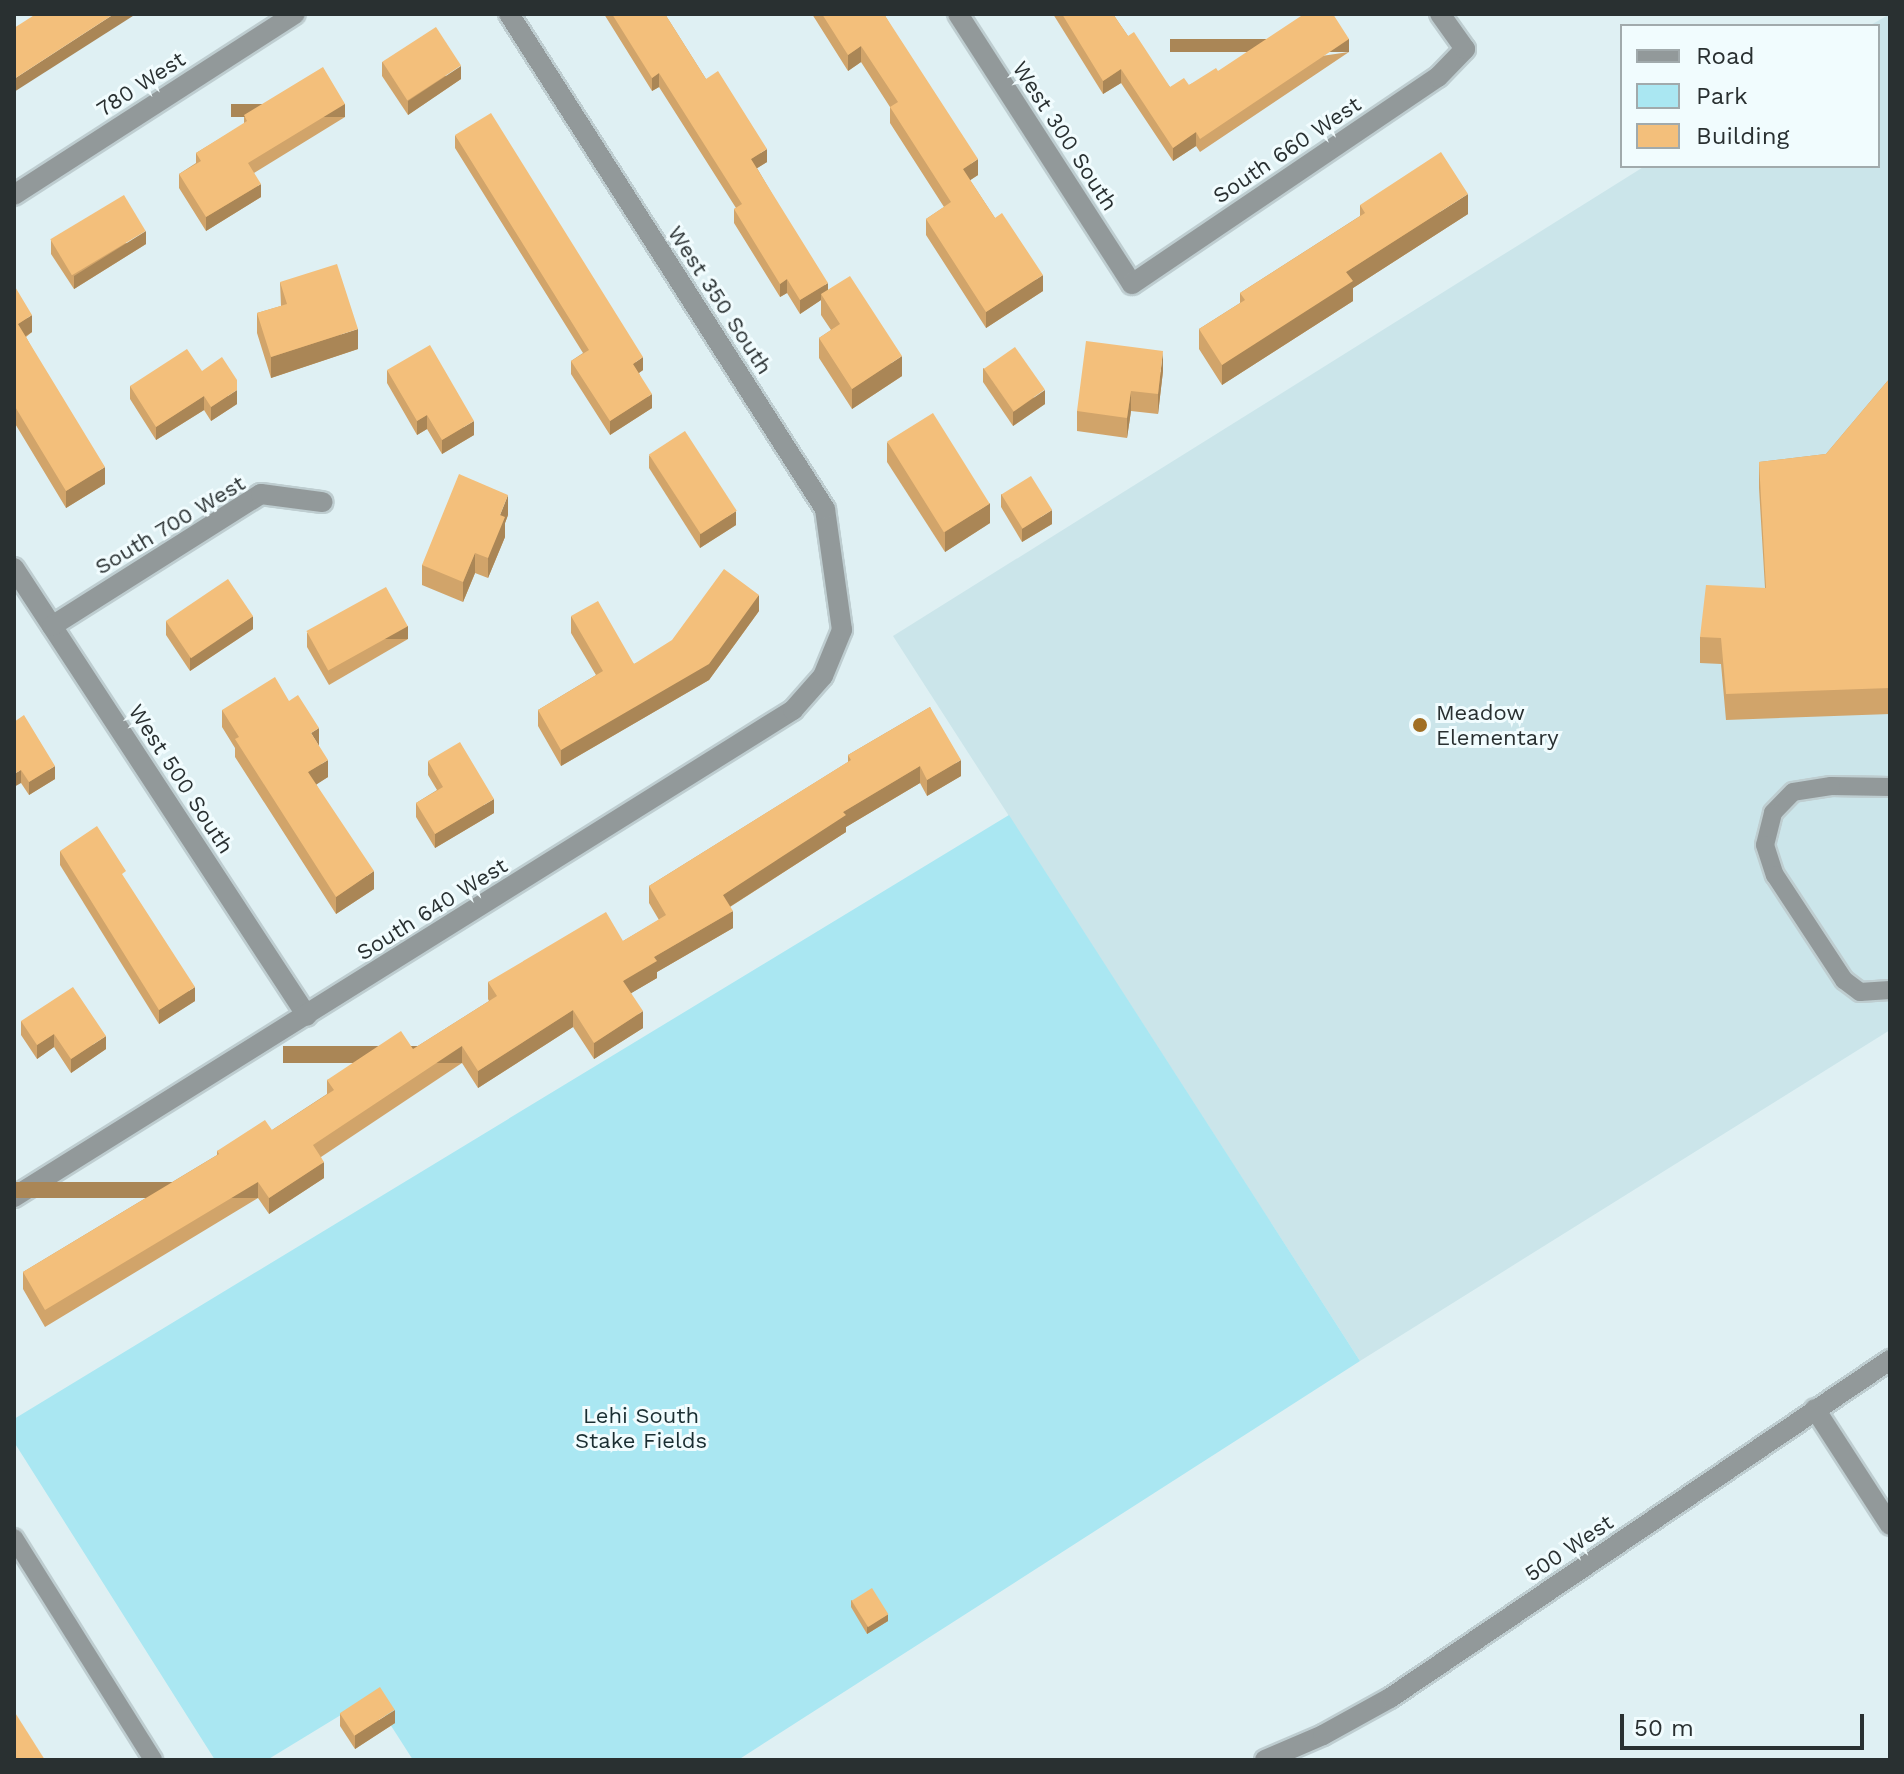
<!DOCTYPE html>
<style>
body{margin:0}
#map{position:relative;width:1904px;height:1774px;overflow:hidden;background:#dff0f3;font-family:"Work Sans",sans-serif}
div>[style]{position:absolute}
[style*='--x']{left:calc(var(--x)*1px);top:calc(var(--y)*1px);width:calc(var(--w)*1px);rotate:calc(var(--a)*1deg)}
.built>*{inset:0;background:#cbe5ea}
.green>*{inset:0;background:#aae7f2}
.roads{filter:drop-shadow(2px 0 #becdd0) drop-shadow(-2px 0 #becdd0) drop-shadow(0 2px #becdd0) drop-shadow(0 -2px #becdd0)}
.service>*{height:18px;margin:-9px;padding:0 9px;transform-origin:9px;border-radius:9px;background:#92999a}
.minor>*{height:20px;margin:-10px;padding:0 10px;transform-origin:10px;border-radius:10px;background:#92999a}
.tertiary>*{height:20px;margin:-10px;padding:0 10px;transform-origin:10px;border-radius:10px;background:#92999a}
.wall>*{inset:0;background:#d1a46a}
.shaded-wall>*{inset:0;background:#aa8656;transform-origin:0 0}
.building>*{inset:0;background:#f3bf7b;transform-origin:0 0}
.dots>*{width:22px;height:22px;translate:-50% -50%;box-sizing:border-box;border:4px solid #f1fcfe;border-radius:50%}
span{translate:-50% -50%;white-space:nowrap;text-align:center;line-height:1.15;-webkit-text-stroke:6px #f1fcfe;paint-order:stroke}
.street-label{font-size:22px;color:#293031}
.poi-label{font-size:22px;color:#293031}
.left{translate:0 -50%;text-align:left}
.park-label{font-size:22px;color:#1a2e32}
.frame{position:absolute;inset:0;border:16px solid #293031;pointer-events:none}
.legend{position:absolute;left:1620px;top:24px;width:260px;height:144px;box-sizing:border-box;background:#f1fcfe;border:2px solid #a1aaac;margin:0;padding:10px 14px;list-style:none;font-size:24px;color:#293031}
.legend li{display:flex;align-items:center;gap:16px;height:40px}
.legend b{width:40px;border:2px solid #a1aaac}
.scale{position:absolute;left:1620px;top:1714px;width:244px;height:36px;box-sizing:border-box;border:4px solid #293031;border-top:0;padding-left:10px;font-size:24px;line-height:28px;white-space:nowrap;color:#293031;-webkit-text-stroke:6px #f1fcfe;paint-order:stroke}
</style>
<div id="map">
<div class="built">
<div style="clip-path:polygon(1890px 14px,1890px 1030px,1360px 1361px,893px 636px,1645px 166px,1878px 166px,1878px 26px,1869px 26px)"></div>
</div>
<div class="green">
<div style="clip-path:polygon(1009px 815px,1360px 1361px,738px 1760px,413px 1760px,372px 1696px,267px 1760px,215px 1760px,14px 1442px,14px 1419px)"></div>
</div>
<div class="roads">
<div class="service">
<div style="--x:1890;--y:787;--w:59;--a:-179"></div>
<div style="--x:1831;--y:786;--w:38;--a:171"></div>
<div style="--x:1793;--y:792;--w:29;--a:134"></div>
<div style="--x:1773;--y:813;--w:33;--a:104"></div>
<div style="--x:1765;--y:845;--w:32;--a:72"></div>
<div style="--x:1775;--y:875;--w:126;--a:56.7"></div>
<div style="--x:1844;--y:980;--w:20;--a:37"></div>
<div style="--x:1860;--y:992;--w:30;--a:-4"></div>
<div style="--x:14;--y:1538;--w:262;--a:57.9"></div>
</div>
<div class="minor">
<div style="--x:958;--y:14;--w:321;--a:57.2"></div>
<div style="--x:1132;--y:284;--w:369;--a:-34.1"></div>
<div style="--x:1438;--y:77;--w:39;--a:-46"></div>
<div style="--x:1465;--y:49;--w:43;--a:-125.5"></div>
<div style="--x:14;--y:195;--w:334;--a:-32.8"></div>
<div style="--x:14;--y:568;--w:535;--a:56.81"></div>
<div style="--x:52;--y:626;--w:247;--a:-32.3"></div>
<div style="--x:261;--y:494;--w:62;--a:7.5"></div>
<div style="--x:14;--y:1197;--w:919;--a:-32.01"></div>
<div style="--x:793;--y:710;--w:45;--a:-48.6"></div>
<div style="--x:823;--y:676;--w:50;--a:-67.6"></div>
<div style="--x:842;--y:630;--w:122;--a:-98"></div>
<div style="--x:825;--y:509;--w:587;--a:-122.55"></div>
<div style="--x:1815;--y:1409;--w:138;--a:57.1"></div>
</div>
<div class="tertiary">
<div style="--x:1265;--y:1760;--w:63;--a:-23.3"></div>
<div style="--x:1323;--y:1735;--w:77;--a:-28.9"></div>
<div style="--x:1390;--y:1698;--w:604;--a:-34.06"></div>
</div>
</div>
<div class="wall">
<div style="clip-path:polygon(604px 14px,665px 14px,706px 79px,767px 162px,757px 168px,828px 290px,902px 376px,852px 409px,819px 358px,819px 338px,831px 330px,821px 315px,821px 300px,800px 314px,787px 293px,780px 297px,734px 223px,734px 209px,736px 208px,659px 87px,652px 91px)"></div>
<div style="clip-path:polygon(812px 14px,884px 14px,978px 175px,970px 180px,1043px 291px,986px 328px,926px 235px,926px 219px,944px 207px,890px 123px,890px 107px,861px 62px,848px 71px)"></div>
<div style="clip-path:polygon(1053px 14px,1113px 14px,1128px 36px,1170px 87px,1189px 85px,1218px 71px,1349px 52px,1200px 152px,1196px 146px,1173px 161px,1121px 83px,1103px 94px)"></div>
<div style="clip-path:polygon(382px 62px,461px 79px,408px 115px,382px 76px)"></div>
<div style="clip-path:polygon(244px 115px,345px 117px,254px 173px,261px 197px,206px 231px,179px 188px,179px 174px,196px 163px,196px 153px,244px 124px)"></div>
<div style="clip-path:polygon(455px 135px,643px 370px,639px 373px,652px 408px,610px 435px,571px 374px,571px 361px,583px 353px,455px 148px)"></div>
<div style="clip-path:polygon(1360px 205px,1468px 214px,1353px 288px,1353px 301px,1222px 385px,1199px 349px,1199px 329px,1240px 303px,1240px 293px,1360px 216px)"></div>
<div style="clip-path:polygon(51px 240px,146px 244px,74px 289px,51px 254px)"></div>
<div style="clip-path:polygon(280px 282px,358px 349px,271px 378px,257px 333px,257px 313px,281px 306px)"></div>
<div style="clip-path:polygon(14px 285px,32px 332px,26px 337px,105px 484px,66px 508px,14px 422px)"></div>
<div style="clip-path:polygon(983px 368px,1045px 404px,1013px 426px,983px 382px)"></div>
<div style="clip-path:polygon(387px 370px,474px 435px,442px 454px,427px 429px,417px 435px,387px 383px)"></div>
<div style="clip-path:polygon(202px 371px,237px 404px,211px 421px,204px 410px,156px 440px,130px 399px,130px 386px)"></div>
<div style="clip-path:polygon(1163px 371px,1158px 414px,1131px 411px,1127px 438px,1077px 431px,1077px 411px)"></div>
<div style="clip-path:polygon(1890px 378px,1890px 714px,1726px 720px,1721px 664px,1700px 663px,1700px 637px,1765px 588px,1759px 488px,1759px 462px,1826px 454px)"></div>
<div style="clip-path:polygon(887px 442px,990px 523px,945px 552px,887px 462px)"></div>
<div style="clip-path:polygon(649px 455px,736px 525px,700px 548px,649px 468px)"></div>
<div style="clip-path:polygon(1001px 494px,1052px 524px,1022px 542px,1001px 507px)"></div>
<div style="clip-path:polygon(508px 515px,505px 523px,505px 537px,488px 578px,475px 573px,463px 602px,422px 585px,422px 565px)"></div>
<div style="clip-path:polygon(759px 611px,709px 680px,561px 766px,538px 726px,538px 710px,596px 675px,571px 633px,571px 616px,634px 664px)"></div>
<div style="clip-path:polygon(166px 621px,253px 629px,190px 671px,166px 635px)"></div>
<div style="clip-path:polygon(307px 633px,408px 639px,329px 685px,307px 647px)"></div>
<div style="clip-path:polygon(289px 701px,328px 777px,316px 784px,374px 889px,336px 914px,235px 757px,235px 748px,222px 727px,222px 710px)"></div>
<div style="clip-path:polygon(930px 707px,961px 776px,927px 796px,920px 783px,846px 827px,846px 832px,730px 907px,733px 928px,657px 972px,657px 978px,631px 993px,643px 1028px,594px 1059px,573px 1027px,478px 1088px,462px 1063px,321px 1157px,324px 1178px,269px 1214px,258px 1198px,45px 1327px,23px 1289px,23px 1272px,217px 1155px,217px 1151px,272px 1130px,327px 1094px,327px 1080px,413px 1049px,489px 1001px,488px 999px,488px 982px,623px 941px,659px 920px,649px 903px,649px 886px,848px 762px,848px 755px)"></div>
<div style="clip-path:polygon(14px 722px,55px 779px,29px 795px,21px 783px)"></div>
<div style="clip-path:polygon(428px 761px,494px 813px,435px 848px,416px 817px,416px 803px,437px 790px,428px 775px)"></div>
<div style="clip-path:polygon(60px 851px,126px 882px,195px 1001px,159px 1024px,60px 865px)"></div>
<div style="clip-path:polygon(21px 1021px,106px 1049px,71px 1073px,54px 1047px,37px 1059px,21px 1035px)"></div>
<div style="clip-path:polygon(851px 1600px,888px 1621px,867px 1634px,851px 1607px)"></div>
<div style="clip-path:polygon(340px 1713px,395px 1723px,355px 1749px,340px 1726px)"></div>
</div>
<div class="shaded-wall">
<div style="clip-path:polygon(114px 14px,136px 14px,14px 92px,14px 79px)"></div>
<div style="left:1349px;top:39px;width:13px;height:179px;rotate:90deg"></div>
<div style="clip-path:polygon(861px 46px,861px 62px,848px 71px,848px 55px)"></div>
<div style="clip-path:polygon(461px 66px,461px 79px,408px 115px,408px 101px)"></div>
<div style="clip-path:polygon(1121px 69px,1121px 83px,1103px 94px,1103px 81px)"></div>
<div style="clip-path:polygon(659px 73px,659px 87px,652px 91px,652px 78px)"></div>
<div style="left:345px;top:104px;width:13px;height:114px;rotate:90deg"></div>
<div style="clip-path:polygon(1196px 132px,1196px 146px,1173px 161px,1173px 148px)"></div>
<div style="clip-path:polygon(767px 149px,767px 162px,751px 172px,751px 159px)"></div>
<div style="clip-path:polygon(978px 159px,978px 175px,963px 185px,963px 169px)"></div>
<div style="clip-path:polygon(261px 184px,261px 197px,206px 231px,206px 217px)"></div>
<div style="clip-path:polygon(1468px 194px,1468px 214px,1353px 288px,1353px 301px,1222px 385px,1222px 365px,1346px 272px)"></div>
<div style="clip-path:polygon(146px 231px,146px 244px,74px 289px,74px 276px)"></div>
<div style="clip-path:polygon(1043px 275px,1043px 291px,986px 328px,986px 312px)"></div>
<div style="clip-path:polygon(787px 279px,787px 293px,780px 297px,780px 284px)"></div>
<div style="clip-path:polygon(828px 283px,828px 296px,821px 294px,821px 300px,800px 314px,800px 300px)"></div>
<div style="clip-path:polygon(32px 315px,32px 332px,18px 341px,18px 324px)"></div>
<div style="clip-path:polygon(358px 329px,358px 349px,271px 378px,271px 357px)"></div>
<div style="clip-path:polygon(1163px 351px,1163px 371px,1158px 414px,1158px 394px)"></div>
<div style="clip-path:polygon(902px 356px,902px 376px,852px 409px,852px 389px)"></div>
<div style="clip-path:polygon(643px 357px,643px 370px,633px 377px,633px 364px)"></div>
<div style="clip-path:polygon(237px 390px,237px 404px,211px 421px,211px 407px)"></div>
<div style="clip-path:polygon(1045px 390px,1045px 404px,1013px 426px,1013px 412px)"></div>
<div style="clip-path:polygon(1131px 391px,1131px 411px,1127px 438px,1127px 418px)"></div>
<div style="clip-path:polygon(652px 394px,652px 408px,610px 435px,610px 421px)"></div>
<div style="clip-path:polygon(204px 396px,204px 410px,156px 440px,156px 427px)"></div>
<div style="clip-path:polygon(427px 415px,427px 429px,417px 435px,417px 421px)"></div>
<div style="clip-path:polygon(474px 421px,474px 435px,442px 454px,442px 440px)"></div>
<div style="clip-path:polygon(105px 467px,105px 484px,66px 508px,66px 491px)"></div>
<div style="clip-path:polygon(508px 495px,508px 515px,505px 523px,505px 537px,488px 578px,488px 558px,500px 515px)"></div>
<div style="clip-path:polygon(990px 503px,990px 523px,945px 552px,945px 532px)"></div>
<div style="clip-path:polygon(1052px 510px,1052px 524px,1022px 542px,1022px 529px)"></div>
<div style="clip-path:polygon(736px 511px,736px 525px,700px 548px,700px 534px)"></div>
<div style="clip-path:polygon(475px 553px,475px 573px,463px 602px,463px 582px)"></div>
<div style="clip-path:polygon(759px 595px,759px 611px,709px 680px,561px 766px,561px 750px)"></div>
<div style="clip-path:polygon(253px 616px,253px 629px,190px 671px,190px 657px)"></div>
<div style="left:408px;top:626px;width:13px;height:91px;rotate:90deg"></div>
<div style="clip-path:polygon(319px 728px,319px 746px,311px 733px)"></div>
<div style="clip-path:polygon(328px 760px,328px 777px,308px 790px,308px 772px)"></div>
<div style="clip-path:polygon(961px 760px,961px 776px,927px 796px,927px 780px)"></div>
<div style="clip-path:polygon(55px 766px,55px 779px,29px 795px,29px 782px)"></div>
<div style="clip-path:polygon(920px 766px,920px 783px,846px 827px,846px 832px,723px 911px,723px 895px,843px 812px)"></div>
<div style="clip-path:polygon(21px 770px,21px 783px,14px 787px,14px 774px)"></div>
<div style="clip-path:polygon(494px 799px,494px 813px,435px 848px,435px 834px)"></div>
<div style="clip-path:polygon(374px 871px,374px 889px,336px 914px,336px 897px)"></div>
<div style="clip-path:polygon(733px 911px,733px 928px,657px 972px,657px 978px,623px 998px,623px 981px,654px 957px)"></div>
<div style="clip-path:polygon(195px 987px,195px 1001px,159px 1024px,159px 1010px)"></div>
<div style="clip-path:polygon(573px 1010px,573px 1027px,478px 1088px,478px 1071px)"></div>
<div style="clip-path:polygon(643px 1011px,643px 1028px,594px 1059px,594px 1043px)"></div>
<div style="clip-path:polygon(54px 1034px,54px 1047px,37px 1059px,37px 1045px)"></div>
<div style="clip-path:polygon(106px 1036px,106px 1049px,71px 1073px,71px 1059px)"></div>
<div style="left:462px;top:1046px;width:17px;height:179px;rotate:90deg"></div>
<div style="clip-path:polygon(324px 1162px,324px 1178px,269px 1214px,269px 1198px)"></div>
<div style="left:258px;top:1182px;width:16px;height:249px;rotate:90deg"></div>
<div style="clip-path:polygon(888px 1614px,888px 1621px,867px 1634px,867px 1627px)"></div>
<div style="clip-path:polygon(395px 1710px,395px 1723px,355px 1749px,355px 1735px)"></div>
</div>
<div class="building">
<div style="clip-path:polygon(36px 14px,114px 14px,14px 79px,14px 28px)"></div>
<div style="clip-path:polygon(612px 14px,665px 14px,706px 79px,718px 71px,767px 149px,751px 159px,828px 283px,800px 300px,787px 279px,780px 284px,734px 209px,742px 204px,659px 73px,652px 78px)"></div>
<div style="clip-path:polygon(822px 14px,884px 14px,978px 159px,963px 169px,995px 218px,1002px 213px,1043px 275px,986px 312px,926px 219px,951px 202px,890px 107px,898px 102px,861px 46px,848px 55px)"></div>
<div style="clip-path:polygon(1062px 14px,1113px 14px,1128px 36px,1134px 32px,1170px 87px,1184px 78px,1189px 85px,1216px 68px,1218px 71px,1304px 14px,1333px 14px,1349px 39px,1200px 139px,1196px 132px,1173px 148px,1121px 69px,1103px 81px)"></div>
<div style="left:436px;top:27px;width:46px;height:64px;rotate:57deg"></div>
<div style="clip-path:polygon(323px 67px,345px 104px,248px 163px,261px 184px,206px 217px,179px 174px,201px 161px,196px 153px,247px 121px,244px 115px)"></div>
<div style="clip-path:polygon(491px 113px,643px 357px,633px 364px,652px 394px,610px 421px,571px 361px,589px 350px,455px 135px)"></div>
<div style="clip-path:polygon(1441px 152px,1468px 194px,1346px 272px,1353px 281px,1222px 365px,1199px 329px,1245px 300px,1240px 293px,1365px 213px,1360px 205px)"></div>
<div style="left:124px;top:195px;width:42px;height:86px;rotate:59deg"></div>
<div style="clip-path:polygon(337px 264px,358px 329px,271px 357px,257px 313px,287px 304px,280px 282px)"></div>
<div style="clip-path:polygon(850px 276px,902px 356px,852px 389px,819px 338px,840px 324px,821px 294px)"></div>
<div style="clip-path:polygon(14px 285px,32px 315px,18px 324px,105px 467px,66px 491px,14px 405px)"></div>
<div style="clip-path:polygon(1086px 341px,1163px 351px,1158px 394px,1131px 391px,1127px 418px,1077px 411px)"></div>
<div style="clip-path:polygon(430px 345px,474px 421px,442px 440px,427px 415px,417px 421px,387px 370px)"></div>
<div style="left:1015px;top:347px;width:52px;height:38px;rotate:55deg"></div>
<div style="clip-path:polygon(187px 349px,202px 371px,222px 357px,237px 380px,237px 390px,211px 407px,204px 396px,156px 427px,130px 386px)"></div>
<div style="clip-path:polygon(1890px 378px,1890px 688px,1726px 694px,1721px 638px,1700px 637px,1706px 585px,1766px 588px,1759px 462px,1826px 454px)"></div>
<div style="left:933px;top:413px;width:107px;height:54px;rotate:58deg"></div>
<div style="left:685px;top:431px;width:95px;height:43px;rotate:57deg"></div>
<div style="clip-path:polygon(459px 474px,508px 495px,500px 515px,505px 517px,488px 558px,475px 553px,463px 582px,422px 565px)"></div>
<div style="left:1031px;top:476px;width:40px;height:35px;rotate:58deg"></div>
<div style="clip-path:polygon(724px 569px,759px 595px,709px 664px,561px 750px,538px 710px,603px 671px,571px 616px,598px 601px,634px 664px,672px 640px)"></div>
<div style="left:228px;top:579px;width:45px;height:75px;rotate:56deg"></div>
<div style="left:386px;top:587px;width:45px;height:91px;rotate:61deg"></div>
<div style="clip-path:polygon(275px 677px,289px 701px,298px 695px,319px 728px,311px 733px,328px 760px,308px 772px,374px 871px,336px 897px,235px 739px,239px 737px,222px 710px)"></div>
<div style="clip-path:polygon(930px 707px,961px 760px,927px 780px,920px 766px,843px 812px,846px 815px,723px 895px,733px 911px,654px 957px,657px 961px,623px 981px,643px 1011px,594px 1043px,573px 1010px,478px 1071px,462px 1046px,313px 1145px,324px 1162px,269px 1198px,258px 1182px,45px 1310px,23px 1272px,219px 1154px,217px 1151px,265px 1120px,272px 1130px,334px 1090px,327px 1080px,401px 1031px,413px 1049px,497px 996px,488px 982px,606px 912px,623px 941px,666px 915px,649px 886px,851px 760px,848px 755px)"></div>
<div style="clip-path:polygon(24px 715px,55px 766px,29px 782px,21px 770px,14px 774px,14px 722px)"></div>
<div style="clip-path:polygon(460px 742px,494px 799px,435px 834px,416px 803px,443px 787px,428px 761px)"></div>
<div style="clip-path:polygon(97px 826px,126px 871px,122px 874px,195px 987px,159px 1010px,60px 851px)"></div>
<div style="clip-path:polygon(73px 987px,106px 1036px,71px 1059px,54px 1034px,37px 1045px,21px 1021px)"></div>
<div style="left:872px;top:1588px;width:31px;height:24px;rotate:58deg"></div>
<div style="left:380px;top:1687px;width:27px;height:48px;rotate:57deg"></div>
<div style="clip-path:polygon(14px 1711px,45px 1760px,14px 1760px)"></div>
</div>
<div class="dots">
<div style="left:1420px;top:725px;background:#a16f24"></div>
</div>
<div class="street-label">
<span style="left:141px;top:84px;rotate:-33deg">780 West</span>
<span style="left:1065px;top:136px;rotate:57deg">West 300 South</span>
<span style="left:1287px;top:150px;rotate:-34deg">South 660 West</span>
<span style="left:720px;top:300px;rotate:57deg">West 350 South</span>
<span style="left:170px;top:525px;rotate:-31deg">South 700 West</span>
<span style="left:181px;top:779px;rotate:57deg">West 500 South</span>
<span style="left:432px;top:909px;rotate:-32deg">South 640 West</span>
<span style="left:1569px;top:1548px;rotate:-34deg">500 West</span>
</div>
<div class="poi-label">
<span class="left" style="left:1436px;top:725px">Meadow<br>Elementary</span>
</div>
<div class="park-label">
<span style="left:641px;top:1428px">Lehi South<br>Stake Fields</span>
</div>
<div class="frame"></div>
<ul class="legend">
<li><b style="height:10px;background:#92999a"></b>Road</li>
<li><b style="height:22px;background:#aae7f2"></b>Park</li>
<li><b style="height:22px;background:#f3bf7b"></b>Building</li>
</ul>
<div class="scale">50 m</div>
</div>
